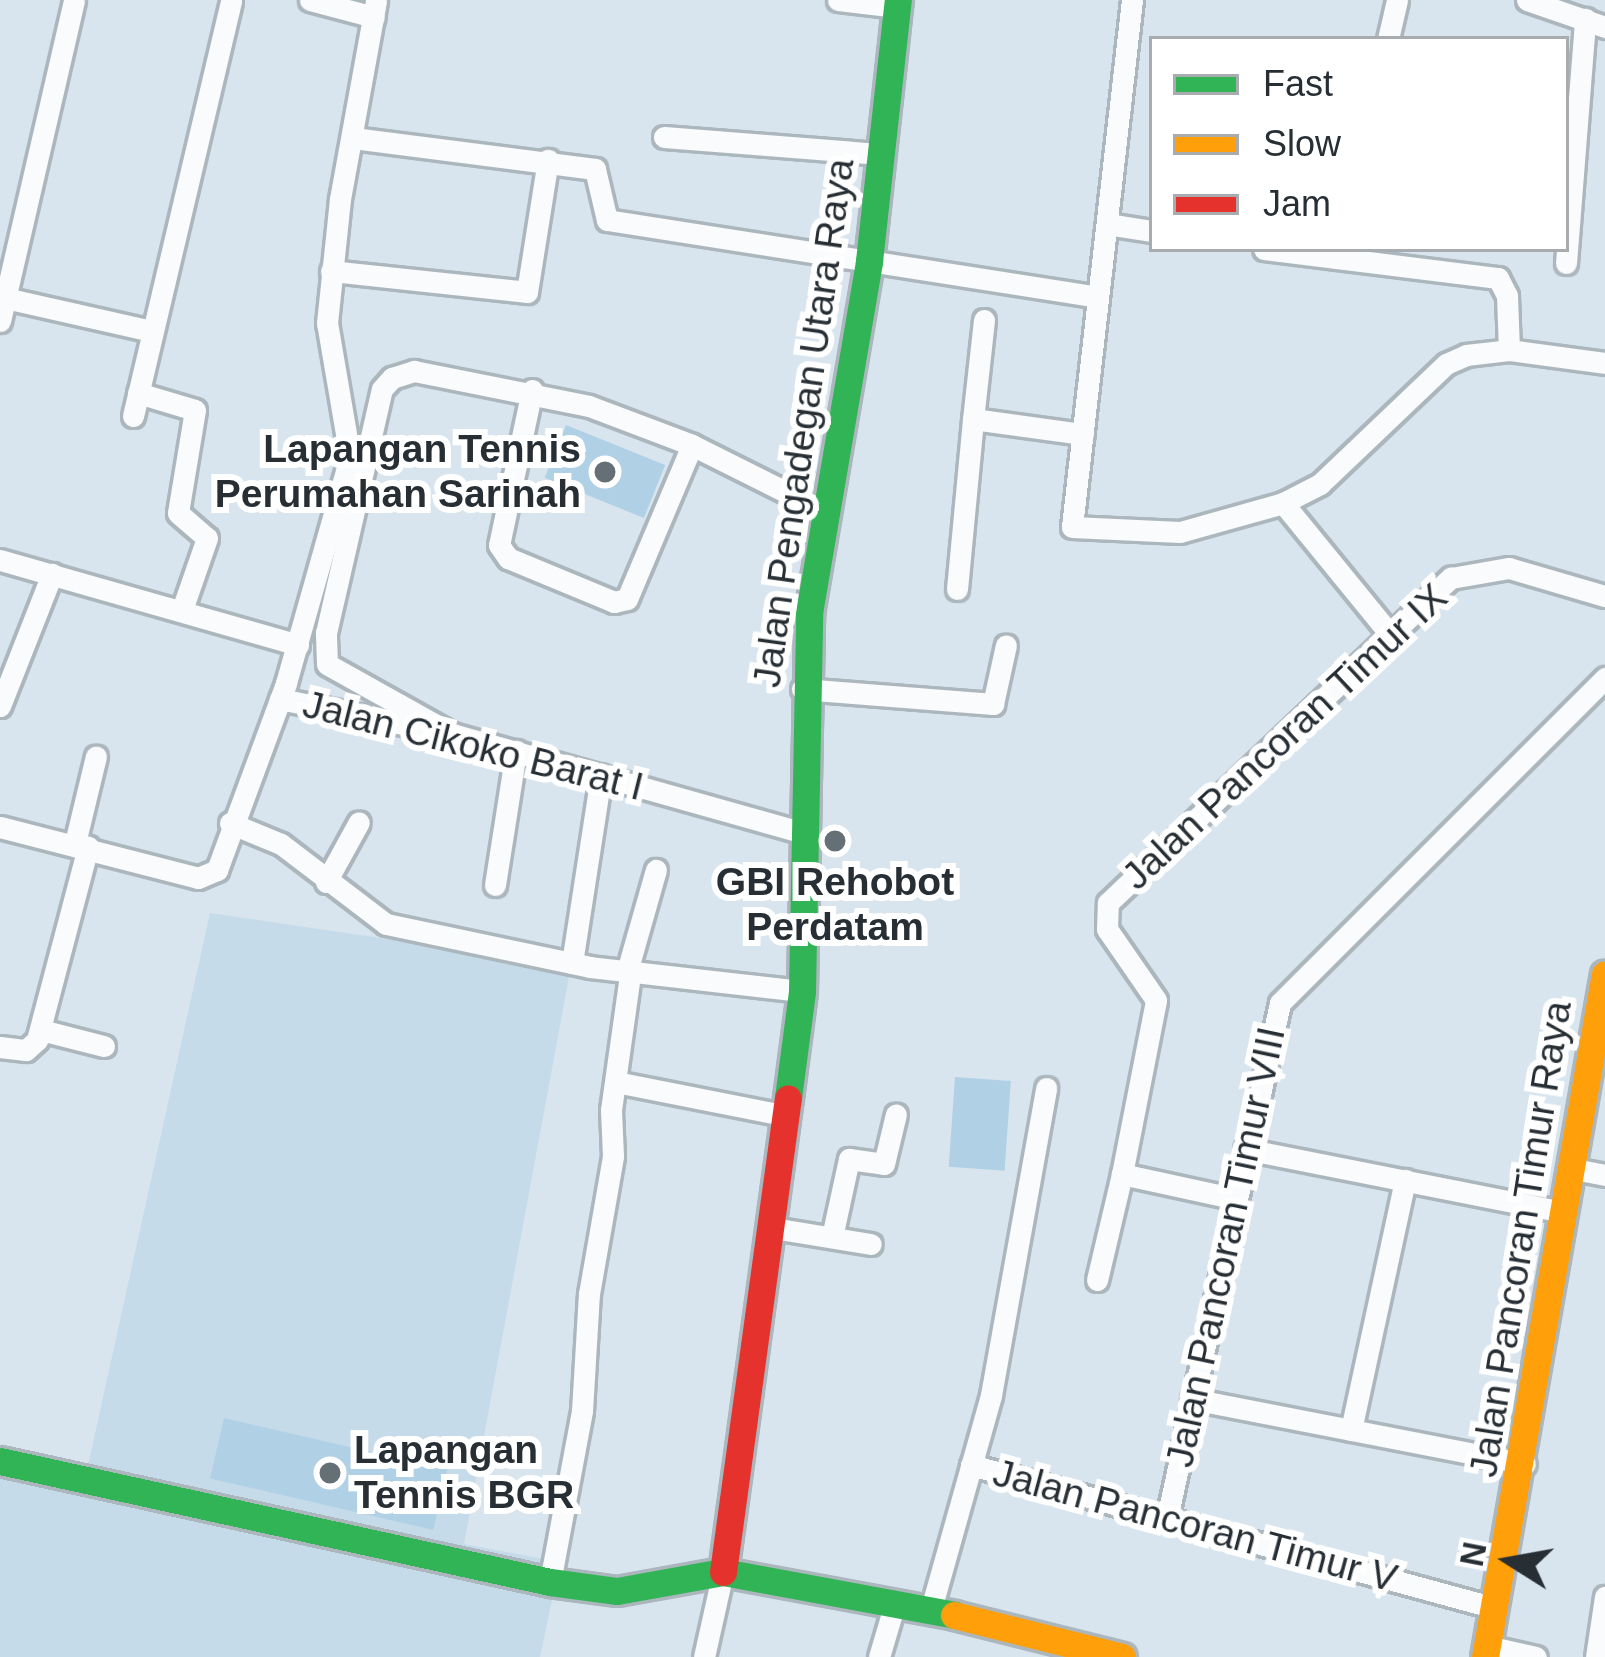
<!DOCTYPE html>
<style>
body{margin:0}
#map{position:relative;width:1605px;height:1657px;overflow:hidden;background:#d8e5ee;font-family:Arial,sans-serif}
div>[style]{position:absolute}
[style*='--x']{left:calc(var(--x)*1px);top:calc(var(--y)*1px);width:calc(var(--w)*1px);rotate:calc(var(--a)*1deg)}
.built>*{inset:0;background:#c5dbe9}
.green>*{inset:0;background:#b0d0e5;transform-origin:0 0}
.roads{filter:drop-shadow(3px 0 #acb6bd) drop-shadow(-3px 0 #acb6bd) drop-shadow(0 3px #acb6bd) drop-shadow(0 -3px #acb6bd)}
.street>*{height:21px;margin:-10.5px;padding:0 10.5px;transform-origin:10.5px;border-radius:10.5px;background:#f9fbfc}
.fast>*{height:27px;margin:-13.5px;padding:0 13.5px;transform-origin:13.5px;border-radius:13.5px;background:#30b455}
.slow>*{height:27px;margin:-13.5px;padding:0 13.5px;transform-origin:13.5px;border-radius:13.5px;background:#ff9f0a}
.jam>*{height:27px;margin:-13.5px;padding:0 13.5px;transform-origin:13.5px;border-radius:13.5px;background:#e5322d}
.dots>*{width:33px;height:33px;translate:-50% -50%;box-sizing:border-box;border:6px solid #fff;border-radius:50%}
span{translate:-50% -50%;white-space:nowrap;text-align:center;line-height:1.15;-webkit-text-stroke:12px #fff;paint-order:stroke}
.street-label{font-size:39px;color:#272f35}
.poi-label{font-size:39px;color:#272f35;font-weight:700}
.right{translate:-100% -50%;text-align:right}
.left{translate:0 -50%;text-align:left}
.legend{position:absolute;left:1149px;top:36px;width:420px;height:216px;box-sizing:border-box;background:#fff;border:3px solid #a9acae;margin:0;padding:15px 21px;list-style:none;font-size:36px;color:#272f35}
.legend li{display:flex;align-items:center;gap:24px;height:60px}
.legend b{width:60px;border:3px solid #a9acae}
.north{position:absolute;left:1449px;top:1501px;width:120px;height:120px;-webkit-text-stroke:9px #fff;paint-order:stroke;rotate:281deg;font-size:33px;font-weight:700;line-height:48px;text-align:center;color:#272f35}
.north::after{content:'';display:block;margin:auto;width:42px;height:54px;background:#272f35;clip-path:polygon(50% 0,100% 100%,50% 72%,0 100%)}
</style>
<div id="map">
<div class="built">
<div style="clip-path:polygon(210px 913px,571px 966px,464px 1544px,560px 1562px,540px 1657px,0 1657px,0 1473px,83px 1488px)"></div>
</div>
<div class="green">
<div style="left:566px;top:425px;width:107px;height:57px;rotate:22deg"></div>
<div style="left:955px;top:1077px;width:56px;height:90px;rotate:4deg"></div>
<div style="left:224px;top:1418px;width:229px;height:62px;rotate:13deg"></div>
</div>
<div class="roads">
<div class="street">
<div style="--x:310;--y:0;--w:66;--a:14.9"></div>
<div style="--x:838;--y:0;--w:60;--a:6.7"></div>
<div style="--x:1132;--y:0;--w:530;--a:96.5"></div>
<div style="--x:1072;--y:527;--w:108;--a:2.7"></div>
<div style="--x:1180;--y:532;--w:107;--a:-15.7"></div>
<div style="--x:1283;--y:503;--w:42;--a:-27.2"></div>
<div style="--x:1320;--y:484;--w:174;--a:-43.6"></div>
<div style="--x:1446;--y:364;--w:22;--a:-24"></div>
<div style="--x:1466;--y:355;--w:43;--a:-6.6"></div>
<div style="--x:1509;--y:350;--w:97;--a:7.7"></div>
<div style="--x:1527;--y:0;--w:83;--a:19.1"></div>
<div style="--x:1388;--y:39;--w:40;--a:-77"></div>
<div style="--x:664;--y:137;--w:218;--a:4.5"></div>
<div style="--x:353;--y:138;--w:244;--a:7.3"></div>
<div style="--x:595;--y:169;--w:52;--a:76.8"></div>
<div style="--x:607;--y:220;--w:497;--a:8.9"></div>
<div style="--x:1107;--y:224;--w:46;--a:8.8"></div>
<div style="--x:1264;--y:249;--w:236;--a:7.1"></div>
<div style="--x:1498;--y:278;--w:20;--a:63"></div>
<div style="--x:1507;--y:296;--w:54;--a:87.9"></div>
<div style="--x:1566;--y:263;--w:245;--a:-85.5"></div>
<div style="--x:331;--y:271;--w:197;--a:6.1"></div>
<div style="--x:527;--y:292;--w:134;--a:-81"></div>
<div style="--x:5;--y:298;--w:151;--a:12.7"></div>
<div style="--x:984;--y:320;--w:100;--a:96.3"></div>
<div style="--x:973;--y:419;--w:111;--a:7.8"></div>
<div style="--x:0;--y:321;--w:329;--a:-77"></div>
<div style="--x:532;--y:390;--w:158;--a:102"></div>
<div style="--x:499;--y:545;--w:16;--a:55"></div>
<div style="--x:508;--y:558;--w:115;--a:22.5"></div>
<div style="--x:614;--y:602;--w:13;--a:-13"></div>
<div style="--x:627;--y:599;--w:167;--a:-67.1"></div>
<div style="--x:138;--y:393;--w:59;--a:16.6"></div>
<div style="--x:195;--y:410;--w:104;--a:99.4"></div>
<div style="--x:178;--y:513;--w:38;--a:41"></div>
<div style="--x:207;--y:538;--w:73;--a:109.2"></div>
<div style="--x:133;--y:416;--w:427;--a:-76.7"></div>
<div style="--x:1283;--y:503;--w:168;--a:50.8"></div>
<div style="--x:0;--y:560;--w:310;--a:15.9"></div>
<div style="--x:957;--y:589;--w:171;--a:-84.6"></div>
<div style="--x:802;--y:689;--w:192;--a:4.5"></div>
<div style="--x:993;--y:704;--w:60;--a:-77.6"></div>
<div style="--x:280;--y:699;--w:176;--a:11.5"></div>
<div style="--x:452;--y:734;--w:362;--a:15.7"></div>
<div style="--x:0;--y:706;--w:142;--a:-68.5"></div>
<div style="--x:452;--y:734;--w:143;--a:-150.8"></div>
<div style="--x:327;--y:664;--w:31;--a:-92"></div>
<div style="--x:326;--y:633;--w:250;--a:-77.1"></div>
<div style="--x:382;--y:389;--w:15;--a:-48"></div>
<div style="--x:392;--y:378;--w:23;--a:-18"></div>
<div style="--x:414;--y:371;--w:178;--a:11.3"></div>
<div style="--x:589;--y:406;--w:110;--a:20.7"></div>
<div style="--x:692;--y:445;--w:150;--a:26.6"></div>
<div style="--x:230;--y:823;--w:55;--a:22.4"></div>
<div style="--x:281;--y:844;--w:132;--a:37.3"></div>
<div style="--x:386;--y:924;--w:208;--a:11.9"></div>
<div style="--x:590;--y:967;--w:213;--a:6.5"></div>
<div style="--x:0;--y:827;--w:204;--a:14.4"></div>
<div style="--x:198;--y:878;--w:21;--a:-23"></div>
<div style="--x:217;--y:870;--w:199;--a:-69.7"></div>
<div style="--x:286;--y:683;--w:235;--a:-74.2"></div>
<div style="--x:350;--y:457;--w:136;--a:-99.7"></div>
<div style="--x:327;--y:323;--w:125;--a:-84"></div>
<div style="--x:340;--y:199;--w:202;--a:-79.7"></div>
<div style="--x:75;--y:843;--w:89;--a:-76.4"></div>
<div style="--x:326;--y:882;--w:68;--a:-61.2"></div>
<div style="--x:495;--y:885;--w:136;--a:-81.1"></div>
<div style="--x:572;--y:963;--w:190;--a:-81.2"></div>
<div style="--x:628;--y:968;--w:102;--a:-74.1"></div>
<div style="--x:41;--y:1030;--w:65;--a:14.3"></div>
<div style="--x:0;--y:1047;--w:26;--a:7"></div>
<div style="--x:26;--y:1050;--w:15;--a:-42"></div>
<div style="--x:37;--y:1040;--w:200;--a:-75.2"></div>
<div style="--x:616;--y:1082;--w:175;--a:11.2"></div>
<div style="--x:1245;--y:1149;--w:323;--a:11.2"></div>
<div style="--x:1569;--y:1168;--w:37;--a:11"></div>
<div style="--x:1232;--y:1198;--w:113;--a:-167.7"></div>
<div style="--x:1122;--y:1174;--w:177;--a:-78.9"></div>
<div style="--x:1156;--y:1000;--w:86;--a:-124.6"></div>
<div style="--x:1107;--y:929;--w:26;--a:-88"></div>
<div style="--x:1108;--y:903;--w:473;--a:-43.5"></div>
<div style="--x:1451;--y:578;--w:59;--a:-9.8"></div>
<div style="--x:1509;--y:568;--w:100;--a:16.3"></div>
<div style="--x:773;--y:1228;--w:99;--a:9.3"></div>
<div style="--x:832;--y:1237;--w:80;--a:-77.7"></div>
<div style="--x:849;--y:1159;--w:35;--a:8"></div>
<div style="--x:884;--y:1164;--w:51;--a:-76.5"></div>
<div style="--x:1097;--y:1280;--w:109;--a:-76.7"></div>
<div style="--x:1192;--y:1399;--w:339;--a:11"></div>
<div style="--x:1351;--y:1430;--w:256;--a:-77.8"></div>
<div style="--x:971;--y:1465;--w:543;--a:15.26"></div>
<div style="--x:1167;--y:1518;--w:527;--a:-77.62"></div>
<div style="--x:1280;--y:1003;--w:460;--a:-45"></div>
<div style="--x:550;--y:1582;--w:174;--a:-79.4"></div>
<div style="--x:582;--y:1411;--w:117;--a:-86.6"></div>
<div style="--x:589;--y:1294;--w:140;--a:-80.1"></div>
<div style="--x:613;--y:1156;--w:46;--a:-92.5"></div>
<div style="--x:611;--y:1110;--w:143;--a:-82"></div>
<div style="--x:931;--y:1609;--w:222;--a:-74.3"></div>
<div style="--x:991;--y:1395;--w:312;--a:-79.8"></div>
<div style="--x:1487;--y:1646;--w:50;--a:12.7"></div>
<div style="--x:704;--y:1657;--w:87;--a:-77.4"></div>
<div style="--x:879;--y:1657;--w:56;--a:-73.5"></div>
<div style="--x:1596;--y:1657;--w:61;--a:-81.5"></div>
</div>
<div class="fast">
<div style="--x:788;--y:1098;--w:108;--a:-82.5"></div>
<div style="--x:802;--y:991;--w:378;--a:-88.9"></div>
<div style="--x:809;--y:613;--w:357;--a:-80.3"></div>
<div style="--x:869;--y:261;--w:263;--a:-83.7"></div>
<div style="--x:0;--y:1461;--w:563;--a:12.41"></div>
<div style="--x:550;--y:1582;--w:68;--a:7.7"></div>
<div style="--x:617;--y:1591;--w:108;--a:-10.2"></div>
<div style="--x:723;--y:1572;--w:235;--a:10.5"></div>
</div>
<div class="slow">
<div style="--x:954;--y:1615;--w:173;--a:14"></div>
<div style="--x:1485;--y:1657;--w:693;--a:-80.04"></div>
</div>
<div class="jam">
<div style="--x:723;--y:1572;--w:478;--a:-82.2"></div>
</div>
</div>
<div class="dots">
<div style="left:605px;top:472px;background:#656f76"></div>
<div style="left:835px;top:841px;background:#656f76"></div>
<div style="left:330px;top:1473px;background:#656f76"></div>
</div>
<div class="street-label">
<span style="left:804px;top:423px;rotate:-82deg">Jalan Pengadegan Utara Raya</span>
<span style="left:1285px;top:737px;rotate:-43deg">Jalan Pancoran Timur IX</span>
<span style="left:473px;top:746px;rotate:14deg">Jalan Cikoko Barat I</span>
<span style="left:1521px;top:1239px;rotate:-81deg">Jalan Pancoran Timur Raya</span>
<span style="left:1226px;top:1247px;rotate:-78deg">Jalan Pancoran Timur VIII</span>
<span style="left:1195px;top:1526px;rotate:15deg">Jalan Pancoran Timur V</span>
</div>
<div class="poi-label">
<span class="right" style="left:581px;top:472px">Lapangan Tennis<br>Perumahan Sarinah</span>
<span style="left:835px;top:905px">GBI Rehobot<br>Perdatam</span>
<span class="left" style="left:354px;top:1473px">Lapangan<br>Tennis BGR</span>
</div>
<ul class="legend">
<li><b style="height:15px;background:#30b455"></b>Fast</li>
<li><b style="height:15px;background:#ff9f0a"></b>Slow</li>
<li><b style="height:15px;background:#e5322d"></b>Jam</li>
</ul>
<div class="north">N</div>
</div>
